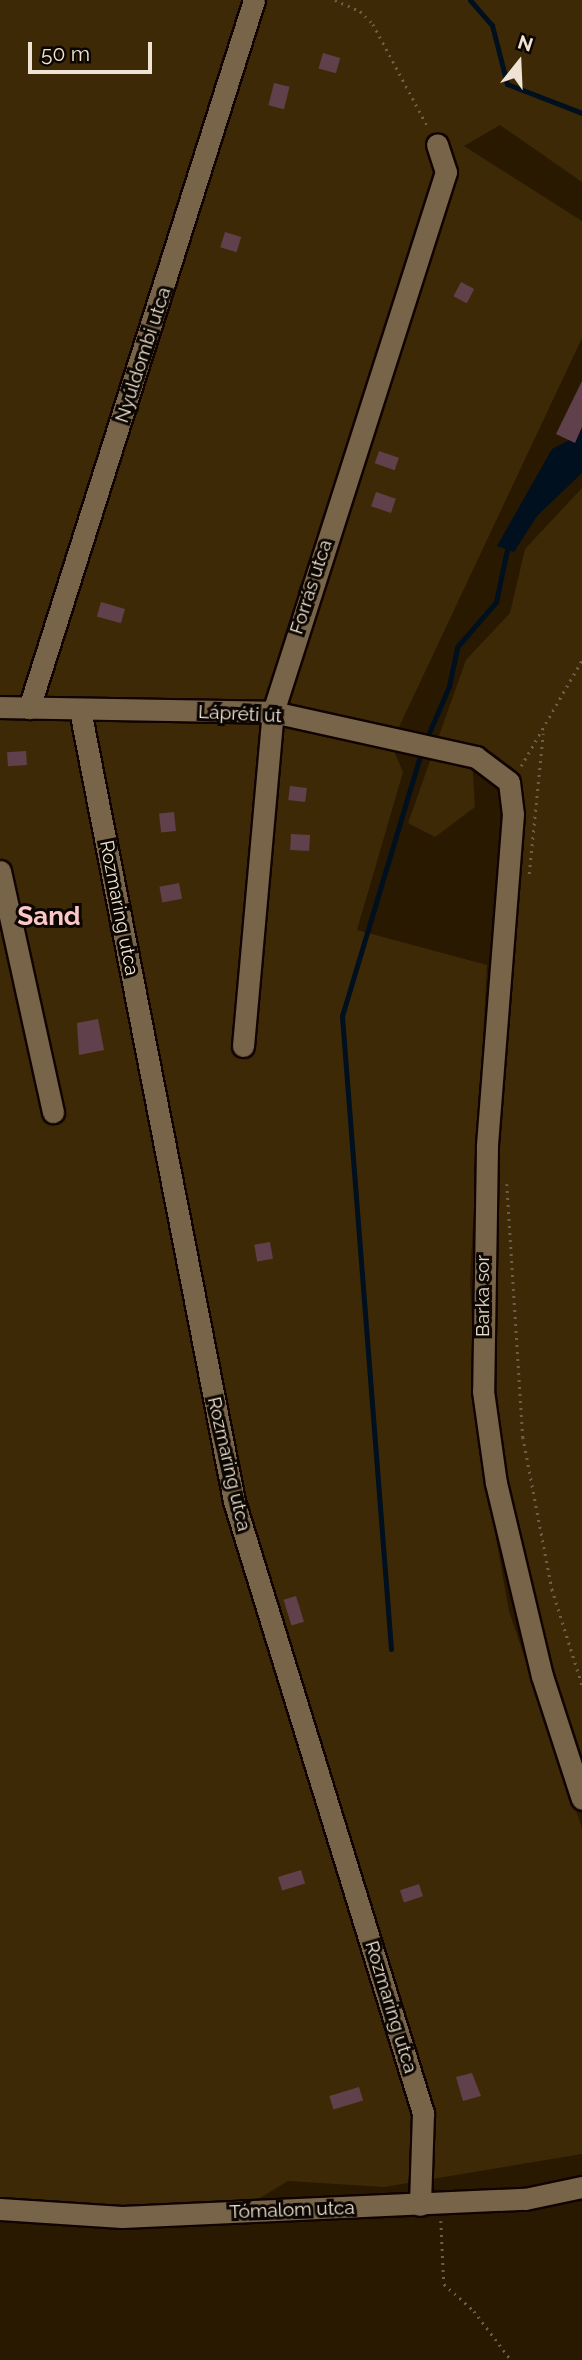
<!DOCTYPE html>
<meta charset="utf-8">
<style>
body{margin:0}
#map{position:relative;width:582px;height:2360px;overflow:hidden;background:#2a1901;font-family:Raleway,sans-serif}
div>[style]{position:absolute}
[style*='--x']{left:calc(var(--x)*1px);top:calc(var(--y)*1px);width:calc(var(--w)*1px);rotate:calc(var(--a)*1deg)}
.green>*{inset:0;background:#3e2907}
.water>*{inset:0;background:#00101e}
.stream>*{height:5px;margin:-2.5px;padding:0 2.5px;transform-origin:2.5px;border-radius:2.5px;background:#00101e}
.building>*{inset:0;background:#5f404b;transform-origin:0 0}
.path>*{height:2.5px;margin-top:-1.25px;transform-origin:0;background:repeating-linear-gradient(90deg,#6d5e49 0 2px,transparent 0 7px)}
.roads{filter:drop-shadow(2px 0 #110400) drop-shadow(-2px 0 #110400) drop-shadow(0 2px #110400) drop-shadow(0 -2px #110400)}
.minor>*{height:21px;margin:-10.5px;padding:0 10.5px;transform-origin:10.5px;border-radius:10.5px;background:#786449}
span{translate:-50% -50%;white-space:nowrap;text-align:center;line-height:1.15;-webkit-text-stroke:6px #0c0601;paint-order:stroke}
.street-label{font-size:19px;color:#efe3d4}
.district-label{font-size:26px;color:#fcc7c9;font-weight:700}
.north{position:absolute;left:484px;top:28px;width:70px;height:70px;-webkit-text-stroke:5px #0c0601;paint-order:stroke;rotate:18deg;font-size:19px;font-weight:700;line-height:28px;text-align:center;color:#efe3d4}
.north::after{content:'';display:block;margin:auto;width:24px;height:32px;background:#efe3d4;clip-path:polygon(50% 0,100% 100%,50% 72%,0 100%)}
.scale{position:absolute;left:28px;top:42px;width:124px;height:32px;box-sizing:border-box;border:4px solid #efe3d4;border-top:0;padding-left:9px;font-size:21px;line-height:24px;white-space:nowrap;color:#efe3d4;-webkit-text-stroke:5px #0c0601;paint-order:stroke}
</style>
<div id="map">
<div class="green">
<div style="clip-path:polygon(0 0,582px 0,582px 182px,500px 125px,464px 146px,582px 221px,582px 338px,391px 744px,403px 772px,357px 930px,487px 965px,470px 1281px,477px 1431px,509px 1611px,582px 1828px,582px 2154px,384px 2187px,288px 2181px,260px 2198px,118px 2210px,0 2201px)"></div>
<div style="clip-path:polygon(582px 488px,582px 1773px,557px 1700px,507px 1484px,490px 1331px,493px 1150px,522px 785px,505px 764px,471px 743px,475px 807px,435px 837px,408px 823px,466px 660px,510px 613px,525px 549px)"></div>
</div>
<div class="water">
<div style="clip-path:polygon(582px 427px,582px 473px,537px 516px,514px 552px,497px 546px,552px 449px,569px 440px,575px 442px)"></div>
</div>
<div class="stream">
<div style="--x:470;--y:0;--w:33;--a:49"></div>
<div style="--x:492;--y:25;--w:61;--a:75.7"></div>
<div style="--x:507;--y:84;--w:80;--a:21.1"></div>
<div style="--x:426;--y:740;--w:59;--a:-66.9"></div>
<div style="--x:449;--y:686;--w:40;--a:-78"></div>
<div style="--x:457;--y:647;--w:60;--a:-49.1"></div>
<div style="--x:496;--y:602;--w:58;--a:-78.1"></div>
<div style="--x:391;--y:1649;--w:635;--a:-94.43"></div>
<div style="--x:342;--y:1016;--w:279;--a:-73.3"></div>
</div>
<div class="building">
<div style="left:323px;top:53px;width:18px;height:16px;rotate:16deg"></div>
<div style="left:274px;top:83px;width:16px;height:23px;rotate:14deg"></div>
<div style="left:225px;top:232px;width:17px;height:16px;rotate:17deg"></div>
<div style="left:461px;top:282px;width:15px;height:16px;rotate:28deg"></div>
<div style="clip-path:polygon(582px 381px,582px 427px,575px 443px,556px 434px)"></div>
<div style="left:379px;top:451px;width:21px;height:13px;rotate:19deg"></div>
<div style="left:376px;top:492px;width:21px;height:15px;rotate:19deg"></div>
<div style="left:101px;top:602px;width:25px;height:15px;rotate:16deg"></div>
<div style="left:26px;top:751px;width:14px;height:19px;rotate:86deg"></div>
<div style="left:290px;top:786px;width:17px;height:14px;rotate:7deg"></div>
<div style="left:174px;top:812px;width:19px;height:15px;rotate:84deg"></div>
<div style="left:291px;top:834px;width:19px;height:16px;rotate:3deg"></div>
<div style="left:179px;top:883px;width:16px;height:20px;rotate:79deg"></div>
<div style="clip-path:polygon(98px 1019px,104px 1050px,79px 1055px,77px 1023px)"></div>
<div style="left:270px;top:1242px;width:17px;height:16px;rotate:80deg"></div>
<div style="left:296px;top:1596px;width:27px;height:13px;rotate:73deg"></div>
<div style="left:301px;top:1870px;width:14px;height:24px;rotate:73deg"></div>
<div style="left:419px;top:1884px;width:13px;height:20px;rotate:72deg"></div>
<div style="clip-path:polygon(472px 2073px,481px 2096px,463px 2101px,456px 2077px)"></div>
<div style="left:359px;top:2087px;width:14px;height:31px;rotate:73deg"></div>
</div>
<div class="path">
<div style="--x:335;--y:0;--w:27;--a:24"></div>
<div style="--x:360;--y:11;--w:18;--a:45"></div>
<div style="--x:373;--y:24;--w:119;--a:61.9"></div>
<div style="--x:521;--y:766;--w:122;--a:-60.1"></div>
<div style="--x:529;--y:874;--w:141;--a:-84.3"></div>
<div style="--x:507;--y:1184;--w:254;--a:86.4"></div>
<div style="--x:523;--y:1437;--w:155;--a:79.2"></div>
<div style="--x:552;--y:1589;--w:100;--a:72.5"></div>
<div style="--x:441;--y:2221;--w:63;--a:87.3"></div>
<div style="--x:444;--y:2284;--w:40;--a:42"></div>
<div style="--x:474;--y:2311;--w:61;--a:52.9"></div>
</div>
<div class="roads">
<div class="minor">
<div style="--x:0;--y:707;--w:273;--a:1"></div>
<div style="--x:273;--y:712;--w:208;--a:12.5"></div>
<div style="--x:476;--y:757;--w:41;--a:37.1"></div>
<div style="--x:509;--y:782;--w:32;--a:83"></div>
<div style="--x:513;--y:814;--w:334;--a:94.5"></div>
<div style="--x:487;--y:1147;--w:244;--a:90.9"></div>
<div style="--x:483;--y:1391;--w:93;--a:82"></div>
<div style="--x:496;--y:1483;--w:198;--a:76.6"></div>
<div style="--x:542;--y:1676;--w:129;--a:72"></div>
<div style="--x:29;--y:708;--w:743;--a:-72.37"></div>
<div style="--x:80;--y:710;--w:806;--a:78.98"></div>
<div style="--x:234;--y:1501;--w:641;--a:72.84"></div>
<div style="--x:423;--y:2113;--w:92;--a:91.9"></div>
<div style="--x:0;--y:871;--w:247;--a:77.6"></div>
<div style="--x:243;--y:1046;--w:335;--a:-84.9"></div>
<div style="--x:273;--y:712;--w:567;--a:-72.24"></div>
<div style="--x:446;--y:172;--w:29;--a:-108"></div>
<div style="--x:0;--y:2209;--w:122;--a:3.8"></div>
<div style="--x:122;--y:2217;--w:403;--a:-2.6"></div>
<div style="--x:525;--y:2199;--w:58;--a:-11.9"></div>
</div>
</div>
<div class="street-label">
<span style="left:143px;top:355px;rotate:-72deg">Nyúldombi utca</span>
<span style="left:311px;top:587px;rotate:-72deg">Forrás utca</span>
<span style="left:240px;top:714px;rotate:3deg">Lápréti út</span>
<span style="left:119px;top:908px;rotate:79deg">Rozmaring utca</span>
<span style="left:483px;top:1296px;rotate:-90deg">Barka sor</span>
<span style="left:229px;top:1464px;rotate:77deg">Rozmaring utca</span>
<span style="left:391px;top:2007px;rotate:73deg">Rozmaring utca</span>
<span style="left:292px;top:2210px;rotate:-2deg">Tómalom utca</span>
</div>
<div class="district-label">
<span style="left:49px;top:917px">Sand</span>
</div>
<div class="north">N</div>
<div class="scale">50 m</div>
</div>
